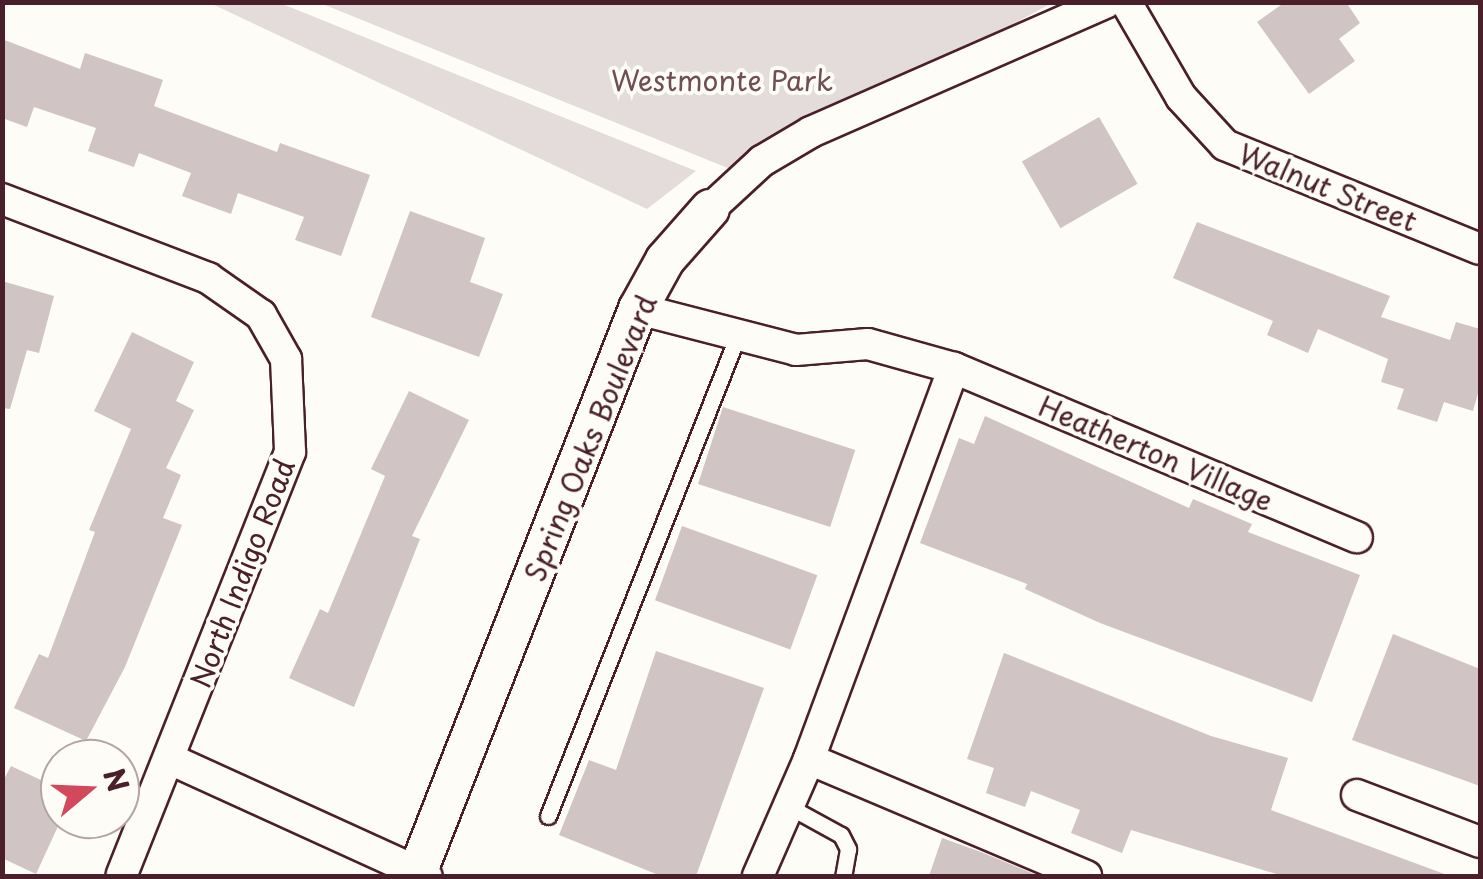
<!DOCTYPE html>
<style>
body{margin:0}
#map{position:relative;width:1483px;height:879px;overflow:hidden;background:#fdfcf7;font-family:"Playpen Sans",sans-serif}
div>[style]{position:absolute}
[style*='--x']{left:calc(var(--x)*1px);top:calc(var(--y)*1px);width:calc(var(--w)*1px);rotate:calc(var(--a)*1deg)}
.green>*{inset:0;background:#e3dcda}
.building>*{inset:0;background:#d0c5c4;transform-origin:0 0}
.roads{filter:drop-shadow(2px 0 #4a1f2b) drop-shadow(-2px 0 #4a1f2b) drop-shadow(0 2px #4a1f2b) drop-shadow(0 -2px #4a1f2b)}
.service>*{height:15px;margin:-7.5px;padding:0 7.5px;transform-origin:7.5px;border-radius:7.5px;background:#fdfcf7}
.minor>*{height:30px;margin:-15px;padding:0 15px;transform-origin:15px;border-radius:15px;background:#fdfcf7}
.tertiary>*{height:38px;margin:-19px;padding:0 19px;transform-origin:19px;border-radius:19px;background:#fdfcf7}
span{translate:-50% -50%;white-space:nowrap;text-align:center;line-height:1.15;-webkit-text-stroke:8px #fdfcf7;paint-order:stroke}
.park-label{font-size:28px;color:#704e57}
.street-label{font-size:28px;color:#4a1f2b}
.frame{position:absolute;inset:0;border:5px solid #4a1f2b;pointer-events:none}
.north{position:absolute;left:40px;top:739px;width:100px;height:100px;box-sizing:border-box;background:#fdfcf7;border:2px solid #b5a4a5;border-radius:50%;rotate:71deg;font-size:28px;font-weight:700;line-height:40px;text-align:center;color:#4a1f2b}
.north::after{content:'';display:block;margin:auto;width:35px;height:45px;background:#d1495b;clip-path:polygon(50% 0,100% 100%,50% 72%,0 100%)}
</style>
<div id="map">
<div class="green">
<div style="clip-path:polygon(210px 3px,280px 3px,696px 171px,647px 209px)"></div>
<div style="clip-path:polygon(320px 3px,1052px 3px,740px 173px)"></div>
</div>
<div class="building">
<div style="clip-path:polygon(1285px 2px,1346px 2px,1360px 23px,1339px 39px,1355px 61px,1309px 94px,1257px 22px)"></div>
<div style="clip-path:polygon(2px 39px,80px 69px,85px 53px,163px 80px,154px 106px,277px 152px,280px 143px,370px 175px,341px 256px,295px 240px,304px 217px,238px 193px,231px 214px,182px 196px,191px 173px,139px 153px,134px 167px,88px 151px,96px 128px,34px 107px,27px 127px,2px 118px)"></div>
<div style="left:1099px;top:117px;width:77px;height:89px;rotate:60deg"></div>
<div style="clip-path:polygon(410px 211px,485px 238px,470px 282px,503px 294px,479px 357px,371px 317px)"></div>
<div style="clip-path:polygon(1197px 222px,1390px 296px,1381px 317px,1450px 340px,1456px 322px,1480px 329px,1480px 386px,1473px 411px,1444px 402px,1437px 422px,1397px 409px,1404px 389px,1381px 382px,1388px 359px,1318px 329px,1308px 353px,1267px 335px,1273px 321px,1173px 278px)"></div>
<div style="clip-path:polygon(2px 281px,54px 296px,39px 353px,27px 350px,10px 409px,2px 408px)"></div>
<div style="clip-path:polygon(132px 332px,194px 362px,176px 401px,194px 410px,166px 468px,181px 475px,163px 518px,182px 525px,125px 667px,86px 741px,14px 708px,39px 654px,48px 658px,95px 532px,89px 530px,131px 429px,94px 411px)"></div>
<div style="clip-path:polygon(409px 391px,469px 420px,412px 536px,420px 539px,354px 707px,289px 678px,320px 609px,328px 613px,385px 476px,371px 469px)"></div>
<div style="left:723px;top:407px;width:139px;height:81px;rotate:18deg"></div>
<div style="clip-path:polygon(985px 416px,1189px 508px,1193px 499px,1252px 524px,1248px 532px,1360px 575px,1312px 702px,1100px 623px,1025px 589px,1027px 584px,920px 543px,959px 438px,974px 444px)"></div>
<div style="left:682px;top:526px;width:144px;height:79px;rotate:20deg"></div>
<div style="clip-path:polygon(1393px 634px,1480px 669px,1480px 786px,1352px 740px)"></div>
<div style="clip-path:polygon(656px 651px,764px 688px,696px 876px,661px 876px,559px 835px,589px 760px,616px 770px)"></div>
<div style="clip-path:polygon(1004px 653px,1211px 736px,1288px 758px,1271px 810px,1450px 876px,1283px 876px,1131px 830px,1122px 853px,1071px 833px,1080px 810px,1031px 791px,1025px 807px,986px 793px,994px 768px,967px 759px)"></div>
<div style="clip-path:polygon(11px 766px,60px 789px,60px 822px,36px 874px,2px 858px,2px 783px)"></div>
<div style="clip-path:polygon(942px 838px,981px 852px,1039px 876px,929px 876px)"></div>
</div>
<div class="roads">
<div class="service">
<div style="--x:788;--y:806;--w:60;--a:28.7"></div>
<div style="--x:841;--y:835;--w:16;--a:63"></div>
<div style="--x:848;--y:849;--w:27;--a:100"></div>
<div style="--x:548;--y:816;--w:517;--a:-68.45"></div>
</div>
<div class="minor">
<div style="--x:1126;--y:2;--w:110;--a:59.9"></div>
<div style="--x:1181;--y:97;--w:65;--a:47.5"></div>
<div style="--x:1225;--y:145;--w:275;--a:22.2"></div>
<div style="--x:2;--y:199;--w:221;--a:21"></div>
<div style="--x:208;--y:278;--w:65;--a:34.9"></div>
<div style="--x:261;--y:315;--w:51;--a:60.4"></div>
<div style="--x:286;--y:359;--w:93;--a:87.5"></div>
<div style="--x:290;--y:452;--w:456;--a:111.7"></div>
<div style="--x:710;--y:209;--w:71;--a:-42.7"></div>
<div style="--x:762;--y:161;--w:57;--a:-30.6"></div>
<div style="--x:811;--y:132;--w:323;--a:-23.7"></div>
<div style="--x:638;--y:309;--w:163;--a:14.5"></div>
<div style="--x:796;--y:350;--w:72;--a:-4.8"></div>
<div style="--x:868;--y:344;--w:89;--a:15.6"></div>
<div style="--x:954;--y:368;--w:437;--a:22.8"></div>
<div style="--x:170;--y:759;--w:282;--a:24.5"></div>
<div style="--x:809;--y:759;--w:301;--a:22.9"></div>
<div style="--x:1357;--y:795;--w:132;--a:20.9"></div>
<div style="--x:758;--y:876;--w:128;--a:-66.4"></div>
<div style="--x:809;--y:759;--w:417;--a:-69.7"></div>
</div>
<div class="tertiary">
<div style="--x:416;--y:876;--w:609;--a:-68.62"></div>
<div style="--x:638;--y:309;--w:56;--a:-61.1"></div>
<div style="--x:665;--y:260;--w:68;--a:-48.6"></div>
</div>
</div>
<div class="park-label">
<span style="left:722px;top:80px">Westmonte Park</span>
</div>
<div class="street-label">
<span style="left:1328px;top:187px;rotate:22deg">Walnut Street</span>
<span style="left:590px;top:438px;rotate:-68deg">Spring Oaks Boulevard</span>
<span style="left:1156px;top:453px;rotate:23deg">Heatherton Village</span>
<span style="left:242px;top:573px;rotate:-69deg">North Indigo Road</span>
</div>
<div class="frame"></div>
<div class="north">N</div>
</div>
